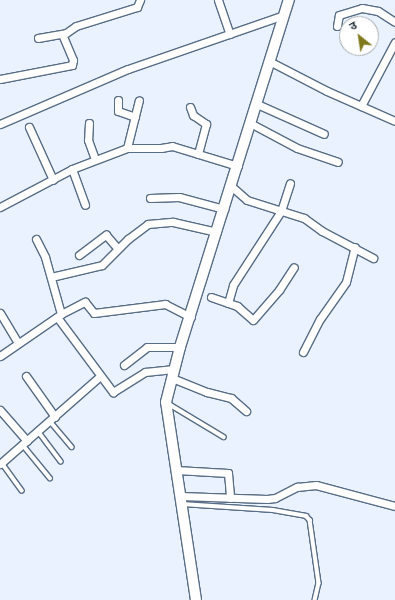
<!DOCTYPE html>
<meta charset="utf-8">
<style>
body{margin:0}
#map{position:relative;width:395px;height:600px;overflow:hidden;background:#e9f2fe;font-family:Overpass,"Noto Sans Devanagari",sans-serif}
div>[style]{position:absolute}
[style*='--x']{left:calc(var(--x)*1px);top:calc(var(--y)*1px);width:calc(var(--w)*1px);rotate:calc(var(--a)*1deg)}
.roads{filter:drop-shadow(1px 0 #596d86) drop-shadow(-1px 0 #596d86) drop-shadow(0 1px #596d86) drop-shadow(0 -1px #596d86)}
.lane>*{height:3.5px;margin:-1.75px;padding:0 1.75px;transform-origin:1.75px;border-radius:1.75px;background:#fff}
.street>*{height:7px;margin:-3.5px;padding:0 3.5px;transform-origin:3.5px;border-radius:3.5px;background:#fff}
.secondary>*{height:10px;margin:-5px;padding:0 5px;transform-origin:5px;border-radius:5px;background:#fff}
span{translate:-50% -50%;white-space:nowrap;text-align:center;line-height:1.15;-webkit-text-stroke:4px #fff;paint-order:stroke}
.north{position:absolute;left:339px;top:16px;width:40px;height:40px;box-sizing:border-box;background:#fff;border:1px solid #a7abaf;border-radius:50%;rotate:330deg;font-size:11px;font-weight:700;line-height:16px;text-align:center;color:#242d37}
.north::after{content:'';display:block;margin:auto;width:14px;height:18px;background:#7f781c;clip-path:polygon(50% 0,100% 100%,50% 72%,0 100%)}
</style>
<div id="map">
<div class="roads">
<div class="lane">
<div style="--x:169;--y:404;--w:64;--a:31"></div>
<div style="--x:50;--y:421;--w:34;--a:50"></div>
<div style="--x:38;--y:431;--w:38;--a:53"></div>
<div style="--x:23;--y:445;--w:43;--a:50.7"></div>
<div style="--x:2;--y:463;--w:34;--a:54"></div>
<div style="--x:182;--y:504;--w:91;--a:3.8"></div>
<div style="--x:273;--y:510;--w:34;--a:10"></div>
<div style="--x:306;--y:516;--w:6;--a:45"></div>
<div style="--x:310;--y:520;--w:64;--a:81.9"></div>
<div style="--x:319;--y:583;--w:17;--a:103"></div>
</div>
<div class="street">
<div style="--x:218;--y:0;--w:36;--a:71"></div>
<div style="--x:337;--y:26;--w:11;--a:-80"></div>
<div style="--x:339;--y:15;--w:24;--a:-17"></div>
<div style="--x:362;--y:8;--w:16;--a:11"></div>
<div style="--x:378;--y:11;--w:20;--a:33"></div>
<div style="--x:38;--y:38;--w:28;--a:-10"></div>
<div style="--x:66;--y:33;--w:12;--a:-35"></div>
<div style="--x:76;--y:26;--w:64;--a:-17.3"></div>
<div style="--x:137;--y:7;--w:8;--a:-67"></div>
<div style="--x:269;--y:61;--w:65;--a:27.3"></div>
<div style="--x:327;--y:91;--w:74;--a:23.8"></div>
<div style="--x:0;--y:79;--w:73;--a:-11"></div>
<div style="--x:72;--y:65;--w:5;--a:-79"></div>
<div style="--x:73;--y:60;--w:28;--a:-113"></div>
<div style="--x:118;--y:100;--w:11;--a:90"></div>
<div style="--x:118;--y:111;--w:18;--a:19"></div>
<div style="--x:257;--y:104;--w:73;--a:24.1"></div>
<div style="--x:361;--y:106;--w:72;--a:-62"></div>
<div style="--x:190;--y:107;--w:9;--a:69"></div>
<div style="--x:193;--y:115;--w:16;--a:35"></div>
<div style="--x:206;--y:124;--w:31;--a:105"></div>
<div style="--x:89;--y:123;--w:17;--a:93"></div>
<div style="--x:88;--y:140;--w:20;--a:70"></div>
<div style="--x:250;--y:123;--w:53;--a:28"></div>
<div style="--x:297;--y:148;--w:43;--a:18.9"></div>
<div style="--x:0;--y:124;--w:139;--a:-23.3"></div>
<div style="--x:128;--y:69;--w:165;--a:-19.1"></div>
<div style="--x:29;--y:127;--w:58;--a:65.6"></div>
<div style="--x:127;--y:148;--w:49;--a:-76"></div>
<div style="--x:72;--y:169;--w:38;--a:70"></div>
<div style="--x:231;--y:186;--w:21;--a:41"></div>
<div style="--x:247;--y:200;--w:60;--a:17.5"></div>
<div style="--x:304;--y:218;--w:22;--a:36"></div>
<div style="--x:322;--y:231;--w:58;--a:27.9"></div>
<div style="--x:150;--y:198;--w:29;--a:-2"></div>
<div style="--x:179;--y:197;--w:47;--a:14.9"></div>
<div style="--x:0;--y:207;--w:81;--a:-27.8"></div>
<div style="--x:72;--y:169;--w:59;--a:-20.9"></div>
<div style="--x:127;--y:148;--w:34;--a:0"></div>
<div style="--x:161;--y:148;--w:11;--a:-10"></div>
<div style="--x:172;--y:146;--w:69;--a:16.9"></div>
<div style="--x:36;--y:239;--w:20;--a:63"></div>
<div style="--x:45;--y:257;--w:59;--a:74.3"></div>
<div style="--x:79;--y:255;--w:34;--a:-37"></div>
<div style="--x:106;--y:235;--w:18;--a:49"></div>
<div style="--x:51;--y:277;--w:52;--a:-13.2"></div>
<div style="--x:102;--y:265;--w:37;--a:-45"></div>
<div style="--x:128;--y:239;--w:25;--a:-37"></div>
<div style="--x:148;--y:224;--w:25;--a:-5"></div>
<div style="--x:173;--y:222;--w:45;--a:12.8"></div>
<div style="--x:211;--y:297;--w:28;--a:19"></div>
<div style="--x:237;--y:306;--w:21;--a:41"></div>
<div style="--x:253;--y:320;--w:40;--a:-49"></div>
<div style="--x:279;--y:290;--w:27;--a:-57"></div>
<div style="--x:228;--y:303;--w:19;--a:-74"></div>
<div style="--x:233;--y:285;--w:88;--a:-57"></div>
<div style="--x:281;--y:211;--w:29;--a:-72"></div>
<div style="--x:0;--y:313;--w:35;--a:59"></div>
<div style="--x:57;--y:317;--w:94;--a:53.3"></div>
<div style="--x:113;--y:392;--w:38;--a:-32"></div>
<div style="--x:145;--y:372;--w:29;--a:-6"></div>
<div style="--x:303;--y:352;--w:37;--a:-63"></div>
<div style="--x:320;--y:319;--w:45;--a:-54.9"></div>
<div style="--x:346;--y:282;--w:36;--a:-76"></div>
<div style="--x:0;--y:356;--w:74;--a:-34.5"></div>
<div style="--x:61;--y:314;--w:27;--a:-27"></div>
<div style="--x:85;--y:302;--w:14;--a:51"></div>
<div style="--x:94;--y:313;--w:72;--a:-7.2"></div>
<div style="--x:165;--y:304;--w:29;--a:27"></div>
<div style="--x:124;--y:365;--w:29;--a:-38"></div>
<div style="--x:147;--y:347;--w:33;--a:0"></div>
<div style="--x:26;--y:376;--w:50;--a:54.7"></div>
<div style="--x:172;--y:378;--w:38;--a:22"></div>
<div style="--x:207;--y:392;--w:25;--a:14"></div>
<div style="--x:231;--y:398;--w:20;--a:41"></div>
<div style="--x:0;--y:410;--w:41;--a:48.9"></div>
<div style="--x:0;--y:464;--w:132;--a:-41.3"></div>
<div style="--x:176;--y:470;--w:52;--a:3.3"></div>
<div style="--x:228;--y:473;--w:25;--a:85"></div>
<div style="--x:180;--y:496;--w:87;--a:2"></div>
<div style="--x:267;--y:499;--w:8;--a:-7"></div>
<div style="--x:275;--y:498;--w:25;--a:-27"></div>
<div style="--x:297;--y:487;--w:19;--a:-6"></div>
<div style="--x:316;--y:485;--w:82;--a:14.9"></div>
</div>
<div class="secondary">
<div style="--x:196;--y:600;--w:200;--a:-98.6"></div>
<div style="--x:166;--y:402;--w:57;--a:-75.7"></div>
<div style="--x:180;--y:347;--w:364;--a:-72.6"></div>
</div>
</div>
<div class="north">उ</div>
</div>
